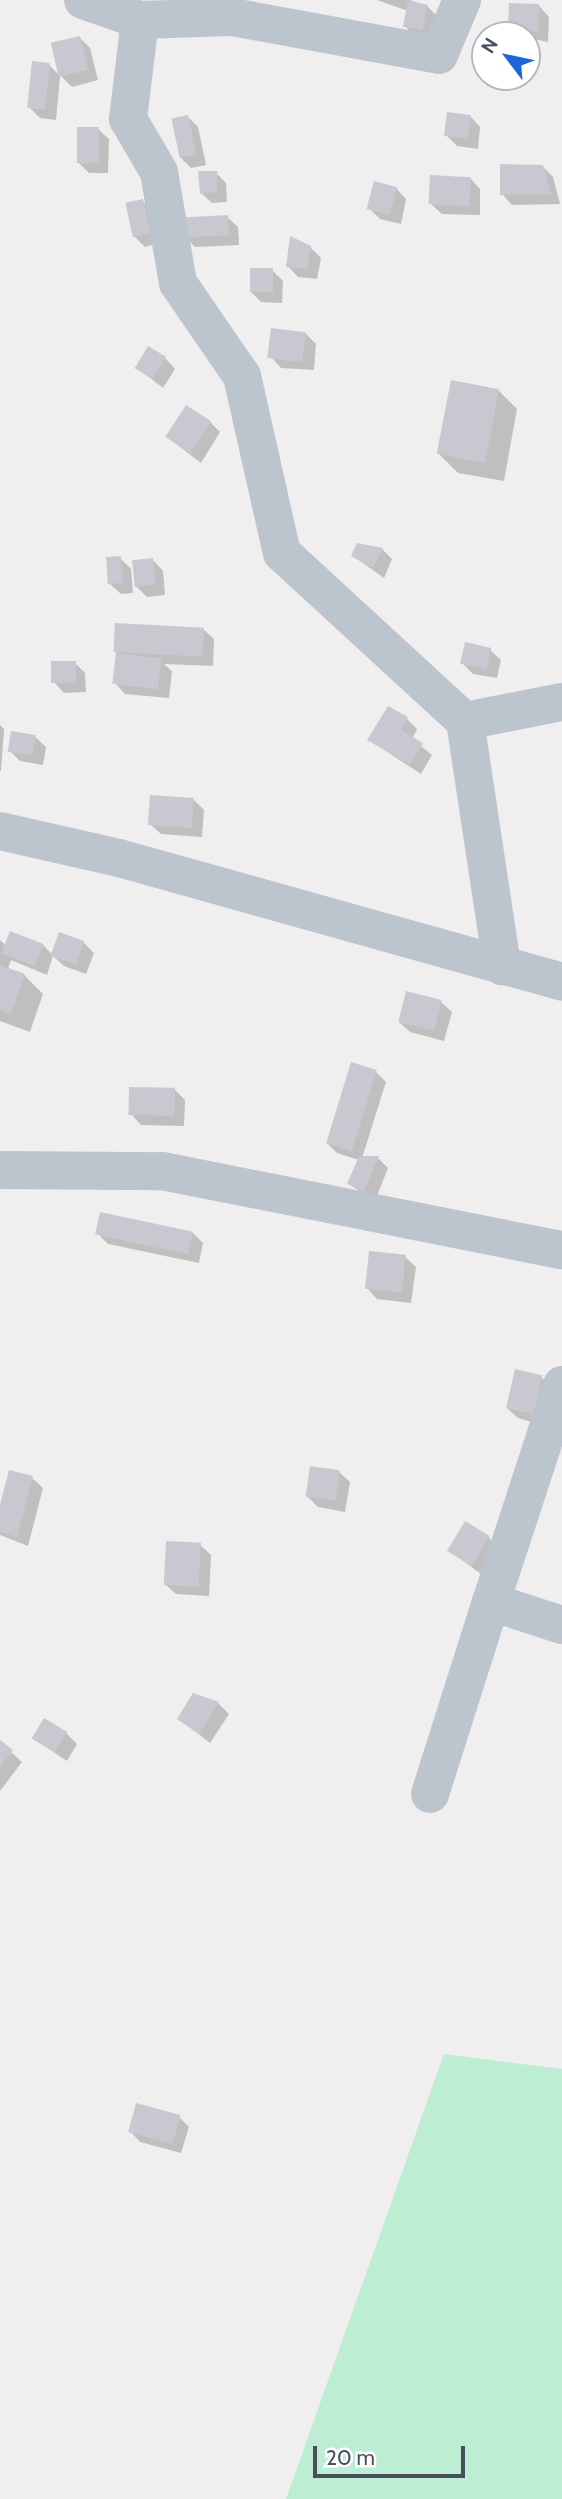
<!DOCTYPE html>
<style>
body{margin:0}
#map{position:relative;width:562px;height:2499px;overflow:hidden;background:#f0eeee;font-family:Cabin,sans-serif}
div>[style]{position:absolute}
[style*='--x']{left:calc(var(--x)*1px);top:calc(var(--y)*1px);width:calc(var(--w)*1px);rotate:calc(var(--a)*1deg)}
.green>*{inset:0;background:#bdedd2}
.shadow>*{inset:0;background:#0003}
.building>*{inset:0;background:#c8c9d0;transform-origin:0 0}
.minor>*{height:38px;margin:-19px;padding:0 19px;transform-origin:19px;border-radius:19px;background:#bcc4cd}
span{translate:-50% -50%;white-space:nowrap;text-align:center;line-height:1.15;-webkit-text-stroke:7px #fff;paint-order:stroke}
.north{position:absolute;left:471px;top:21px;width:70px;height:70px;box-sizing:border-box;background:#fff;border:2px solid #b5b9bd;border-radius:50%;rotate:302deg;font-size:19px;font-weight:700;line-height:28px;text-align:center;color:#47505a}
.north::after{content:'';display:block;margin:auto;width:24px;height:32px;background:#1f65da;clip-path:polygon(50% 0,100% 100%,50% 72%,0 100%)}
.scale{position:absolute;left:313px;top:2446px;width:152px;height:32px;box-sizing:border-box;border:4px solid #47505a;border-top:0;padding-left:9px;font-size:21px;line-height:24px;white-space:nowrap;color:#47505a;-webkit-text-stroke:5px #fff;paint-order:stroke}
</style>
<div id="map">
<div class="green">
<div style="clip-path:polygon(444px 2054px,562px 2069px,562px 2499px,286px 2499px)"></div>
</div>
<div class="shadow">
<div style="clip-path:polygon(377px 0,410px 0,427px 6px,438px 17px,434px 40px,416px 37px,405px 26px,408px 11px)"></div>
<div style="clip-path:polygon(539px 6px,549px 17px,548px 42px,515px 35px,510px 30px)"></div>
<div style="clip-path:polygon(80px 38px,90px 48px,98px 80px,72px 87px,61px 76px)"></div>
<div style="clip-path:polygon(49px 65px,60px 76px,56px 120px,40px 118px,29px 107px)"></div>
<div style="clip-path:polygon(470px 116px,480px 127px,478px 149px,457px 146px,447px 136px)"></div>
<div style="clip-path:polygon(188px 117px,198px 127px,206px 165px,191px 168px,180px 157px)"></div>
<div style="clip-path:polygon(98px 129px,109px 139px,108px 173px,89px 173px,78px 162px)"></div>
<div style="clip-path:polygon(542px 166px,553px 177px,560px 204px,512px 205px,502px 194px)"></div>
<div style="clip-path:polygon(216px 173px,226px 183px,227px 202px,212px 203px,201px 193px)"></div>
<div style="clip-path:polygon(470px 178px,480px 189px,480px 215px,442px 214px,431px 204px)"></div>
<div style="clip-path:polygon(396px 188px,406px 199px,401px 224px,380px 219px,370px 209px)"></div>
<div style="clip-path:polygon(142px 201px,153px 211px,159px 243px,145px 247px,134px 236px)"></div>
<div style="clip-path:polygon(227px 217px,238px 227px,239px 245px,195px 247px,185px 237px)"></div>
<div style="clip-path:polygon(310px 247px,321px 258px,317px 279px,298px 277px,288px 266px)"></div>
<div style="clip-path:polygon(272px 270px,283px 281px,282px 303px,261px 302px,251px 292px)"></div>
<div style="clip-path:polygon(305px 333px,316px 344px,314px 370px,281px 368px,271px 357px)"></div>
<div style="clip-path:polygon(165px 358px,175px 369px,163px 388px,137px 368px)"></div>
<div style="clip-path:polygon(498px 390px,517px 409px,504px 481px,458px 473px,439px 454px)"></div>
<div style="clip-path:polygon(210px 422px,220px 432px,201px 463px,167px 437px)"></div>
<div style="clip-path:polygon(382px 549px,392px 559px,384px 578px,353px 556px)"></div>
<div style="clip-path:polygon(120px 558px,131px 569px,133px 593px,121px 594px,110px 584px)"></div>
<div style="clip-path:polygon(153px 560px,163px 571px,165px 595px,147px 597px,136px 586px)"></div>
<div style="clip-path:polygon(203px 629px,214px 639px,213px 666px,164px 664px,172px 671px,169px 698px,125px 694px,115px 683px,116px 651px)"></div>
<div style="clip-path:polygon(490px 650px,501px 660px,497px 678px,473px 674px,463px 664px)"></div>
<div style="clip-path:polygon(75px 663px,85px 673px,86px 692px,64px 693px,54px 682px)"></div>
<div style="clip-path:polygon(407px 719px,417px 729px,412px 739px,432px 755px,421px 774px,369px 740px)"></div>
<div style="clip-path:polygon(0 725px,4px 729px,1px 771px,0 771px)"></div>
<div style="clip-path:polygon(35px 737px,46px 747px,43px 765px,20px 761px,10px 751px)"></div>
<div style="clip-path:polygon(194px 800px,204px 810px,202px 837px,161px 834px,150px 824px)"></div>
<div style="clip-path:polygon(0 940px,6px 946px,43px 945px,53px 955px,83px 942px,94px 953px,86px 974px,64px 966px,53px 956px,47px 975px,11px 960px,8px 969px,24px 975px,43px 994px,30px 1032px,0 1021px)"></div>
<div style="clip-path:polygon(441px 1002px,452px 1012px,444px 1041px,410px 1032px,399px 1022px)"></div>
<div style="clip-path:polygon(376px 1072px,386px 1082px,362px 1158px,378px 1158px,388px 1168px,375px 1201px,349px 1184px,359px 1160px,337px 1153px,327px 1143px)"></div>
<div style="clip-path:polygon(174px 1089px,185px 1100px,184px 1126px,141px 1125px,131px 1114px)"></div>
<div style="clip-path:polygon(97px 1233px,193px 1233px,203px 1243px,199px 1263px,108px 1244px)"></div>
<div style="clip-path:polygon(405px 1257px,416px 1267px,411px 1303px,377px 1299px,367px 1288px)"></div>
<div style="clip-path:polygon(541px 1377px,551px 1387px,542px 1425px,518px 1418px,507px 1408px)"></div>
<div style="clip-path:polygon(339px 1472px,350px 1482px,345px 1512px,318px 1507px,307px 1496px)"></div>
<div style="clip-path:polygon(32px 1478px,43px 1488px,28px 1546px,0 1535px,0 1512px)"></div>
<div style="clip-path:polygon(489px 1538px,499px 1548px,482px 1575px,449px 1550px)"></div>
<div style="clip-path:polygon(200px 1545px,211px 1555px,209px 1596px,176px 1594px,165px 1584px)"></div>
<div style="clip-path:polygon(194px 1695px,218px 1703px,229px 1714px,210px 1743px,179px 1719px)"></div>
<div style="clip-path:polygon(66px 1733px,77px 1744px,67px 1761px,34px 1739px)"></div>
<div style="clip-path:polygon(0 1742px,22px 1762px,0 1791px)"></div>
<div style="clip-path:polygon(179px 2117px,189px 2127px,181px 2153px,140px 2142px,130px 2131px)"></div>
</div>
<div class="building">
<div style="left:408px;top:1px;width:20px;height:26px;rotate:11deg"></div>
<div style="left:509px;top:3px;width:30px;height:28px;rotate:2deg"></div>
<div style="left:80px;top:36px;width:35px;height:30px;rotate:77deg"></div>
<div style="left:32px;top:61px;width:18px;height:47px;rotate:6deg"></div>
<div style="left:447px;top:112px;width:24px;height:24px;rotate:7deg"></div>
<div style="left:188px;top:115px;width:40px;height:17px;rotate:78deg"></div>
<div style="left:77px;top:127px;width:22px;height:36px"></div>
<div style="clip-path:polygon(500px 164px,543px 165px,551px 194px,500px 195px)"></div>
<div style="clip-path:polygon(198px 171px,217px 171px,217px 192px,200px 194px)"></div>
<div style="left:430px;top:175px;width:41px;height:29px;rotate:3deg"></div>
<div style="left:374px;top:181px;width:24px;height:29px;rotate:15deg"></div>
<div style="left:143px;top:199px;width:35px;height:18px;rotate:78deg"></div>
<div style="left:228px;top:215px;width:20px;height:46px;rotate:87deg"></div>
<div style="clip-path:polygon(290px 236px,311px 246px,307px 269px,286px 267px)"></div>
<div style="left:250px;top:268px;width:23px;height:24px"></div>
<div style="left:271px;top:328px;width:35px;height:30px;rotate:7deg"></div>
<div style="left:148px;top:346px;width:21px;height:26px;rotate:31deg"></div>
<div style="left:451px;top:380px;width:49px;height:75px;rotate:11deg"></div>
<div style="left:186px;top:405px;width:30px;height:38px;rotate:33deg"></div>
<div style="clip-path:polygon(357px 543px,383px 548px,373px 568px,351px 556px)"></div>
<div style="left:121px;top:556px;width:27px;height:15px;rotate:86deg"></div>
<div style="left:153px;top:558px;width:27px;height:21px;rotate:84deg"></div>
<div style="left:115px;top:623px;width:89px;height:29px;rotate:3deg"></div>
<div style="left:465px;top:642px;width:27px;height:22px;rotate:13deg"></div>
<div style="left:116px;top:653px;width:46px;height:31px;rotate:7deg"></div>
<div style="left:51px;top:661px;width:25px;height:22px"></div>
<div style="clip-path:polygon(388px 706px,408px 717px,401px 730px,423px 743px,410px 765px,367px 740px)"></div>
<div style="left:11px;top:731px;width:25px;height:21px;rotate:9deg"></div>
<div style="left:150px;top:795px;width:44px;height:30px;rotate:4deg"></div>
<div style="left:10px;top:931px;width:36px;height:24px;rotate:21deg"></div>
<div style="left:59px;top:932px;width:27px;height:25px;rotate:20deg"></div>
<div style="clip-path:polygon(0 965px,25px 974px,11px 1014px,0 1010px)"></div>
<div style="left:406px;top:991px;width:37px;height:32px;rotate:14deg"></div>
<div style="left:351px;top:1062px;width:27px;height:85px;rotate:17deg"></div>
<div style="left:129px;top:1087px;width:46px;height:28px;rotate:1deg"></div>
<div style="clip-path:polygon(359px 1156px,379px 1156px,364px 1191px,347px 1184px)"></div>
<div style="left:100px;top:1212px;width:95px;height:23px;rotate:12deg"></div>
<div style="left:369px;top:1251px;width:37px;height:38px;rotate:6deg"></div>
<div style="left:515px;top:1369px;width:28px;height:40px;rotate:13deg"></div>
<div style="left:310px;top:1466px;width:30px;height:31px;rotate:8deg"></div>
<div style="clip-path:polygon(9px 1470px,33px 1476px,17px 1537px,0 1532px,0 1505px)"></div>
<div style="left:465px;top:1521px;width:29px;height:35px;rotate:31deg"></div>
<div style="left:166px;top:1541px;width:35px;height:44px;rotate:3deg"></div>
<div style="clip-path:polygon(193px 1693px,219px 1702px,199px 1734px,177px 1719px)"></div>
<div style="left:44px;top:1718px;width:27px;height:24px;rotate:31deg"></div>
<div style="clip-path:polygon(0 1740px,13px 1750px,0 1767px)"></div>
<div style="left:136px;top:2103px;width:46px;height:30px;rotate:15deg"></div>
</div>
<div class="minor">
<div style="--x:83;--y:0;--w:60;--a:19.3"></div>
<div style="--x:140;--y:20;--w:100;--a:96.9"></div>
<div style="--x:128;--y:119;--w:61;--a:59.7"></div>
<div style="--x:159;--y:172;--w:113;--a:80.3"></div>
<div style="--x:178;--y:283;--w:113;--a:55.5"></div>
<div style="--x:242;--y:376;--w:181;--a:77.3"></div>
<div style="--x:282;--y:553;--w:248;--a:42.6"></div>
<div style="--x:465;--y:721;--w:248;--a:81.4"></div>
<div style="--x:140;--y:20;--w:92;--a:-1.9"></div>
<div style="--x:232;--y:17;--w:210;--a:10.4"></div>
<div style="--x:439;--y:55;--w:60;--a:-67.3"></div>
<div style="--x:465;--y:721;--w:99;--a:-11.1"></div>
<div style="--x:0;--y:831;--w:122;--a:12.8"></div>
<div style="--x:119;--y:858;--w:460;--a:15.6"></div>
<div style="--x:0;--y:1170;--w:162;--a:0.4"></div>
<div style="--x:162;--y:1171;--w:408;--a:11.2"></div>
<div style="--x:562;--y:1385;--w:228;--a:108.1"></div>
<div style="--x:491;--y:1602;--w:75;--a:17.9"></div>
<div style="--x:430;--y:1794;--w:201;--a:-72.4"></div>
</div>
<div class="north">N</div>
<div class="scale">20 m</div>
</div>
